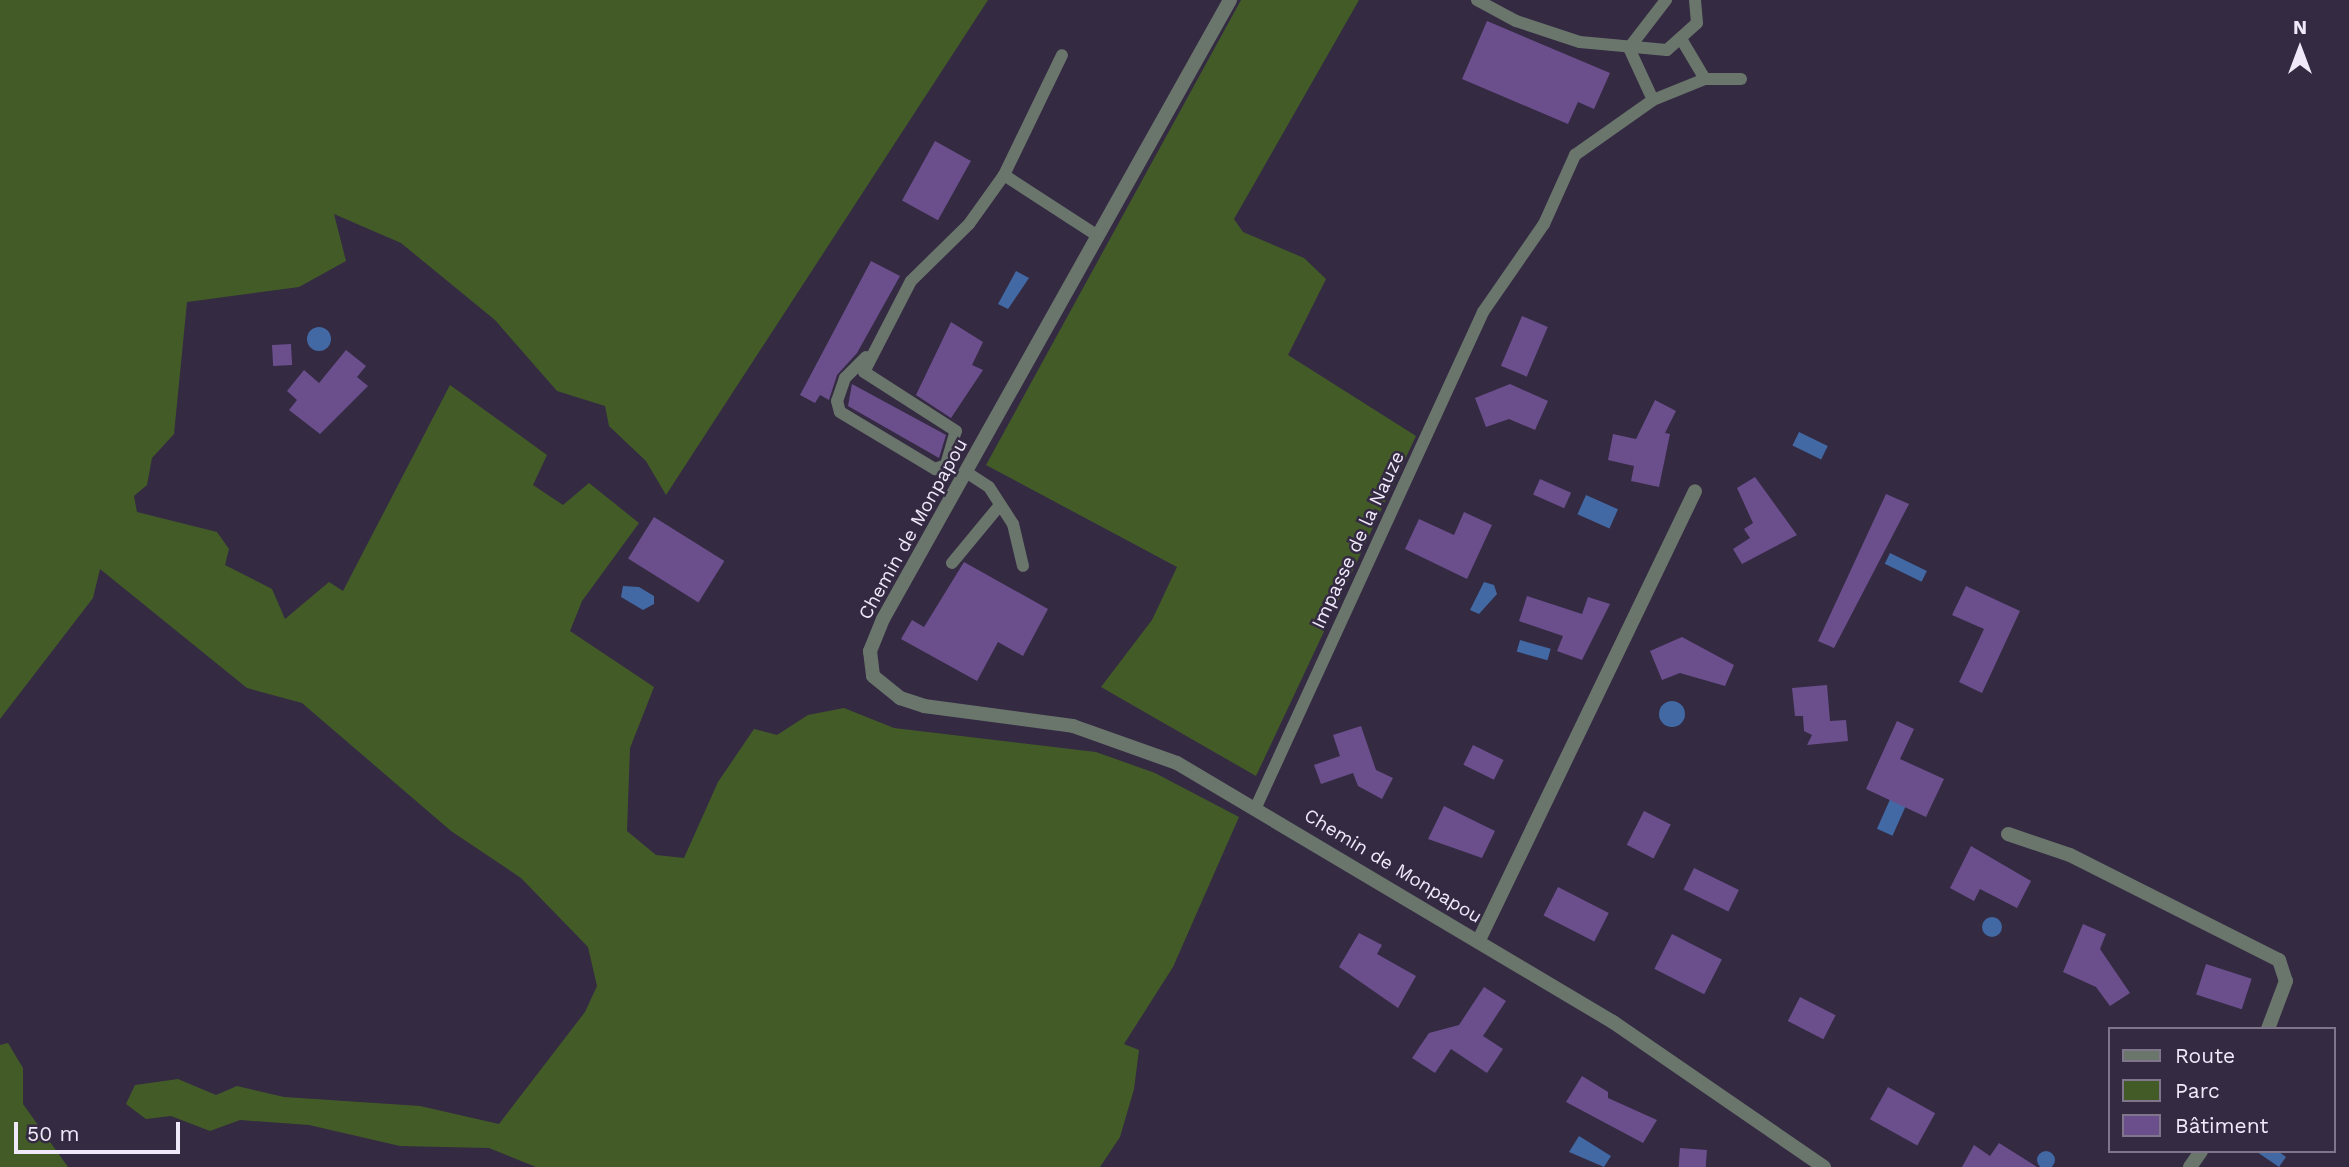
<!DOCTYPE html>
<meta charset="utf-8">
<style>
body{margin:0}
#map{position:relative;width:2349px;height:1167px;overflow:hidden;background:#342a42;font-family:"Work Sans",sans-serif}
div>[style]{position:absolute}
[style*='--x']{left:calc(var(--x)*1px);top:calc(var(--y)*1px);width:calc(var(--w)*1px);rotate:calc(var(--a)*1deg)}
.green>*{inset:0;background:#435c27}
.water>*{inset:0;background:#4269a3;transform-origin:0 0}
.round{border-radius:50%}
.building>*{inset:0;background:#6b4f8d;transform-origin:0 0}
.lane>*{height:12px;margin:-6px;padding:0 6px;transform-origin:6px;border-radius:6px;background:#6a766c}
.street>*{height:14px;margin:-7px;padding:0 7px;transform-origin:7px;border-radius:7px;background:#6a766c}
span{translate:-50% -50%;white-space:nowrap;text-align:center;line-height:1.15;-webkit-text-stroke:5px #342a42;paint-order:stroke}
.street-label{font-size:19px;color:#f0e9fa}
.legend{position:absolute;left:2108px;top:1027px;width:228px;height:126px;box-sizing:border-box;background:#342a42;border:2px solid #7f768c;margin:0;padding:9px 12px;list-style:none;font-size:21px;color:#f0e9fa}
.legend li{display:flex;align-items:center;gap:14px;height:35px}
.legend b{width:35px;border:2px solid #7f768c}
.north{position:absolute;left:2265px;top:14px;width:70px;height:70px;-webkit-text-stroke:5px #342a42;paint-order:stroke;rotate:0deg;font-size:19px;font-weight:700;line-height:28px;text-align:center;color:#f0e9fa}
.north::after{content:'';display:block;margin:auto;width:24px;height:32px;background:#f0e9fa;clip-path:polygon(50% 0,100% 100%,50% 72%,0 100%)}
.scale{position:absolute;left:14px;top:1122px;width:166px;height:32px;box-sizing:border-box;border:4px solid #f0e9fa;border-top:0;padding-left:9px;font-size:21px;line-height:24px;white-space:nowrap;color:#f0e9fa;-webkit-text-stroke:5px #342a42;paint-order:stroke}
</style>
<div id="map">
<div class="green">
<div style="clip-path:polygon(0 0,988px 0,666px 495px,646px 461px,609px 426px,605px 406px,557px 391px,495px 320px,401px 243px,334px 214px,346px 261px,299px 287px,187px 302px,174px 434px,152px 458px,147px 485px,134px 496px,137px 512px,217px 532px,229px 549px,225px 565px,272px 589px,285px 619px,329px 582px,343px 591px,450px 385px,547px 455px,533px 485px,563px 505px,589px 483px,639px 523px,582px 601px,570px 631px,654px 687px,630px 748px,627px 831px,656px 855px,684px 858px,718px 782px,754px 729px,777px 735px,808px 715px,844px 708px,894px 728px,1096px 752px,1155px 773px,1239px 817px,1173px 967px,1124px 1044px,1139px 1050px,1134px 1089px,1120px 1137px,1100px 1167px,536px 1167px,489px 1148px,400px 1146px,309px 1125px,240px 1120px,210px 1131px,171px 1116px,146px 1119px,126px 1104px,135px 1085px,178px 1079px,216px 1095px,237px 1086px,284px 1097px,420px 1106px,499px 1124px,585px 1012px,597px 986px,588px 947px,521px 878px,451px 831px,302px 703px,247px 688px,100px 569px,93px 598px,0 719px)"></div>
<div style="clip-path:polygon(1241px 0,1359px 0,1234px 219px,1243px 232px,1304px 258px,1326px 279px,1288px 355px,1416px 436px,1256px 776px,1101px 687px,1152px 620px,1177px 567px,986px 465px)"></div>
<div style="clip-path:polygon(8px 1043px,23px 1068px,23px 1104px,68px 1167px,0 1167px,0 1045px)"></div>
</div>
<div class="water">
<div style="clip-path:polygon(1016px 271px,1029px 278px,1008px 309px,998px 304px)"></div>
<div class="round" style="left:307px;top:327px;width:24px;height:24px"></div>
<div style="left:1799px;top:432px;width:32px;height:15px;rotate:26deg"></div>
<div style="left:1586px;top:495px;width:35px;height:21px;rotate:24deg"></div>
<div style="left:1890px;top:553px;width:41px;height:12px;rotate:26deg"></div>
<div style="clip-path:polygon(1484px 582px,1494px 585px,1497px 594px,1479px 614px,1470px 610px)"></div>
<div style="clip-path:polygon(623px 586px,639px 587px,654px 596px,654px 604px,643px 610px,621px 597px)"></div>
<div style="left:1520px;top:640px;width:32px;height:12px;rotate:16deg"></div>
<div class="round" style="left:1659px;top:701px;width:26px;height:26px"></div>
<div style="left:1892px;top:795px;width:17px;height:37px;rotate:24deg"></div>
<div class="round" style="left:1982px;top:917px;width:20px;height:20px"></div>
<div style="clip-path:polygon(1579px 1136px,1611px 1156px,1604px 1167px,1569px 1152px)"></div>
<div style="clip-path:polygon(2278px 1151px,2286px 1157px,2279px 1167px,2257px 1152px)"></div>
<div class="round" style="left:2037px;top:1151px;width:18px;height:18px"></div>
</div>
<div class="building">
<div style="clip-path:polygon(1487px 21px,1610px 73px,1594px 109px,1578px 102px,1568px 124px,1462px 79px)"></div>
<div style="left:935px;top:141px;width:41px;height:68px;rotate:29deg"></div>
<div style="clip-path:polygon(871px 261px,900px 276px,857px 353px,837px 375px,829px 400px,820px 395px,815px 403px,800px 395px)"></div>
<div style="left:1522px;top:316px;width:28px;height:54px;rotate:23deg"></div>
<div style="clip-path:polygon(951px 322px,983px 342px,972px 365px,983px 370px,951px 418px,916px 395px)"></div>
<div style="left:291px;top:344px;width:21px;height:19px;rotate:87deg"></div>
<div style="clip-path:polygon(346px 350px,366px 366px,357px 377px,368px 386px,320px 434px,289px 410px,297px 400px,287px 391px,304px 370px,319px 383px)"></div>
<div style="clip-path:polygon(852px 384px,946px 435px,939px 458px,848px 406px)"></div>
<div style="clip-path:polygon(1510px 384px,1548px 401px,1535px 430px,1509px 419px,1486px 427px,1475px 398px)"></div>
<div style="clip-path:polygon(1655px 400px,1676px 411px,1665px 433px,1670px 434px,1659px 487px,1631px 481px,1634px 466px,1608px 460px,1613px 434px,1636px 439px)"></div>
<div style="clip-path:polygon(1755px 477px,1797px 535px,1742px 564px,1733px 549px,1750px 538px,1744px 529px,1753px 523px,1737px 488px)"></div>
<div style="left:1540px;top:479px;width:34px;height:17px;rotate:24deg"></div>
<div style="clip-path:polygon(1886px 494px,1909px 504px,1834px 648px,1818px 641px)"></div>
<div style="clip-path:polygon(1464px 512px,1492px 525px,1467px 579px,1405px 549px,1419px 519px,1454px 535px)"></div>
<div style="left:654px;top:517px;width:83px;height:49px;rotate:32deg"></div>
<div style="clip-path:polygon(964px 562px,1048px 609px,1023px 656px,998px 642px,977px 681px,901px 639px,912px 620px,924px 627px)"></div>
<div style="clip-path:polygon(1966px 586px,2020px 611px,1982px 693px,1959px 682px,1984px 629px,1952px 615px)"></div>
<div style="clip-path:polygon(1527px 596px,1582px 614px,1588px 597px,1610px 604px,1582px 660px,1557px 651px,1563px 636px,1519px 621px)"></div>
<div style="clip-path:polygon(1682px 637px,1734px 665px,1725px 686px,1680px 673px,1662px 680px,1650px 651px)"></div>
<div style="clip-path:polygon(1827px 685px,1830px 721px,1846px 720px,1848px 741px,1807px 745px,1812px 735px,1804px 731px,1803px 716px,1795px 716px,1792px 688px)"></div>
<div style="clip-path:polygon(1897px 721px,1914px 729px,1900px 759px,1944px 779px,1926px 817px,1866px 789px)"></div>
<div style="clip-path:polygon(1361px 726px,1376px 770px,1393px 778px,1382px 799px,1358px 786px,1353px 773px,1321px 784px,1314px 765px,1340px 756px,1333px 735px)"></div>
<div style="left:1473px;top:745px;width:34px;height:22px;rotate:26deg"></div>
<div style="clip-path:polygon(1444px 806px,1495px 831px,1482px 858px,1428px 839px)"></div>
<div style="left:1644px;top:811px;width:30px;height:38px;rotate:27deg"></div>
<div style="clip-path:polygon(1971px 846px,2031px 881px,2017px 908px,1980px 889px,1974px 901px,1950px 888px)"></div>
<div style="left:1694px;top:868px;width:50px;height:24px;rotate:26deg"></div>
<div style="left:1558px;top:887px;width:57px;height:32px;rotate:27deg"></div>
<div style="clip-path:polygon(2083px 924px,2106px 934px,2100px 949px,2130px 993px,2110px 1006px,2096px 987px,2063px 972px)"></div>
<div style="clip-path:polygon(1359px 933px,1382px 945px,1377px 954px,1416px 976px,1398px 1008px,1339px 967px)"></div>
<div style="left:1672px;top:934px;width:56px;height:39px;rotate:27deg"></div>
<div style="left:2206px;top:964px;width:48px;height:32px;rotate:18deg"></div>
<div style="clip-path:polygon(1484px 987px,1506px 1001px,1483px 1036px,1503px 1049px,1487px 1073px,1451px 1049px,1435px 1073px,1412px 1058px,1429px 1033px,1459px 1025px)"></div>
<div style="left:1800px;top:997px;width:40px;height:27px;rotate:27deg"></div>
<div style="clip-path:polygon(1582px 1076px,1608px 1092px,1608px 1098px,1657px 1120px,1643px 1143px,1566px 1102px)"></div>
<div style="left:1888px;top:1087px;width:54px;height:37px;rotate:29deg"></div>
<div style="clip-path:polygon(1999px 1143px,2037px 1167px,1962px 1167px,1974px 1145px,1990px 1156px)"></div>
<div style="left:1680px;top:1148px;width:27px;height:19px;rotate:4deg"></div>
</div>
<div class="lane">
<div style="--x:1477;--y:0;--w:44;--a:28.3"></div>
<div style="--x:1516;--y:21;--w:67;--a:18.2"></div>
<div style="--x:1580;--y:42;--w:87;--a:5.3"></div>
<div style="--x:1667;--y:50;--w:40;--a:-42"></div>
<div style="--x:1697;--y:23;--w:23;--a:-95"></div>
<div style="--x:1683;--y:42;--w:43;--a:59.3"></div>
<div style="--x:1629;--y:48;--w:61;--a:-52.4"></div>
<div style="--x:1629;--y:48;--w:57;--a:65.2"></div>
<div style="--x:1004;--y:175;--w:133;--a:-64.2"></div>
<div style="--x:866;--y:357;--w:30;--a:135"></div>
<div style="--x:845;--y:378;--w:24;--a:109"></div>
<div style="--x:837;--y:401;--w:11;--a:75"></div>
<div style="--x:840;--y:412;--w:111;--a:31"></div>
<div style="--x:935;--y:469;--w:12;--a:-20"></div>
<div style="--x:946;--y:465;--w:35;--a:-74"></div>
<div style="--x:956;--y:431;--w:109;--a:-147.3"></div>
<div style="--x:864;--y:372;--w:102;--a:-62.7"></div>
<div style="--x:911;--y:281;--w:81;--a:-44.5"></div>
<div style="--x:969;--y:224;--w:60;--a:-54.5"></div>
<div style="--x:1004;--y:175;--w:112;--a:33"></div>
<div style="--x:966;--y:472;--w:27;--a:33"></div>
<div style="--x:989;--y:487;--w:44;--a:57"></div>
<div style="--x:1013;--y:524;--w:43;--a:76.6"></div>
<div style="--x:952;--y:563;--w:75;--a:-50.4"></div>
<div style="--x:1256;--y:807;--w:545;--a:-65.36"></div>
<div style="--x:1483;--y:312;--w:107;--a:-55.3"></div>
<div style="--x:1544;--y:224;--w:76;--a:-65.8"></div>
<div style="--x:1575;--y:155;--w:95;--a:-35.2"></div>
<div style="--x:1653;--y:100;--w:56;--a:-22"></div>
<div style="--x:1705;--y:79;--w:36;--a:0"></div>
</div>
<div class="street">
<div style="--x:1230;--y:0;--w:710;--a:119.27"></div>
<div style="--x:883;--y:619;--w:35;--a:112"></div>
<div style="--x:870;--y:651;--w:25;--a:83"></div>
<div style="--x:873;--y:676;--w:35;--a:39"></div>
<div style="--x:900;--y:698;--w:25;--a:18"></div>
<div style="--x:924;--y:706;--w:150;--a:7.6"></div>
<div style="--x:1073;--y:726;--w:110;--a:19.6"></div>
<div style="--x:1177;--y:763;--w:507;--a:30.71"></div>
<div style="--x:1613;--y:1022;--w:256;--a:34.5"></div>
<div style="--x:2008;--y:834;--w:65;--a:18.7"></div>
<div style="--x:2070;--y:855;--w:234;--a:26.7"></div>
<div style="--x:2279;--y:960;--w:22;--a:72"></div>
<div style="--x:2286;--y:981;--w:51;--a:110.6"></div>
<div style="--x:1479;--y:940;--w:498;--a:-64.3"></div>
<div style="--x:2190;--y:1167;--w:19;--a:-55"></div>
</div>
<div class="street-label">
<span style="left:913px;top:529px;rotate:-61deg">Chemin de Monpapou</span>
<span style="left:1358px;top:540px;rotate:-65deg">Impasse de la Nauze</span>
<span style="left:1393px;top:866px;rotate:31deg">Chemin de Monpapou</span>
</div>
<ul class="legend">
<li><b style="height:9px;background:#6a766c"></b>Route</li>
<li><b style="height:19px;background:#435c27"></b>Parc</li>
<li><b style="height:19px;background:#6b4f8d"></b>Bâtiment</li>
</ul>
<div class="north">N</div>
<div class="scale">50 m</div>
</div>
